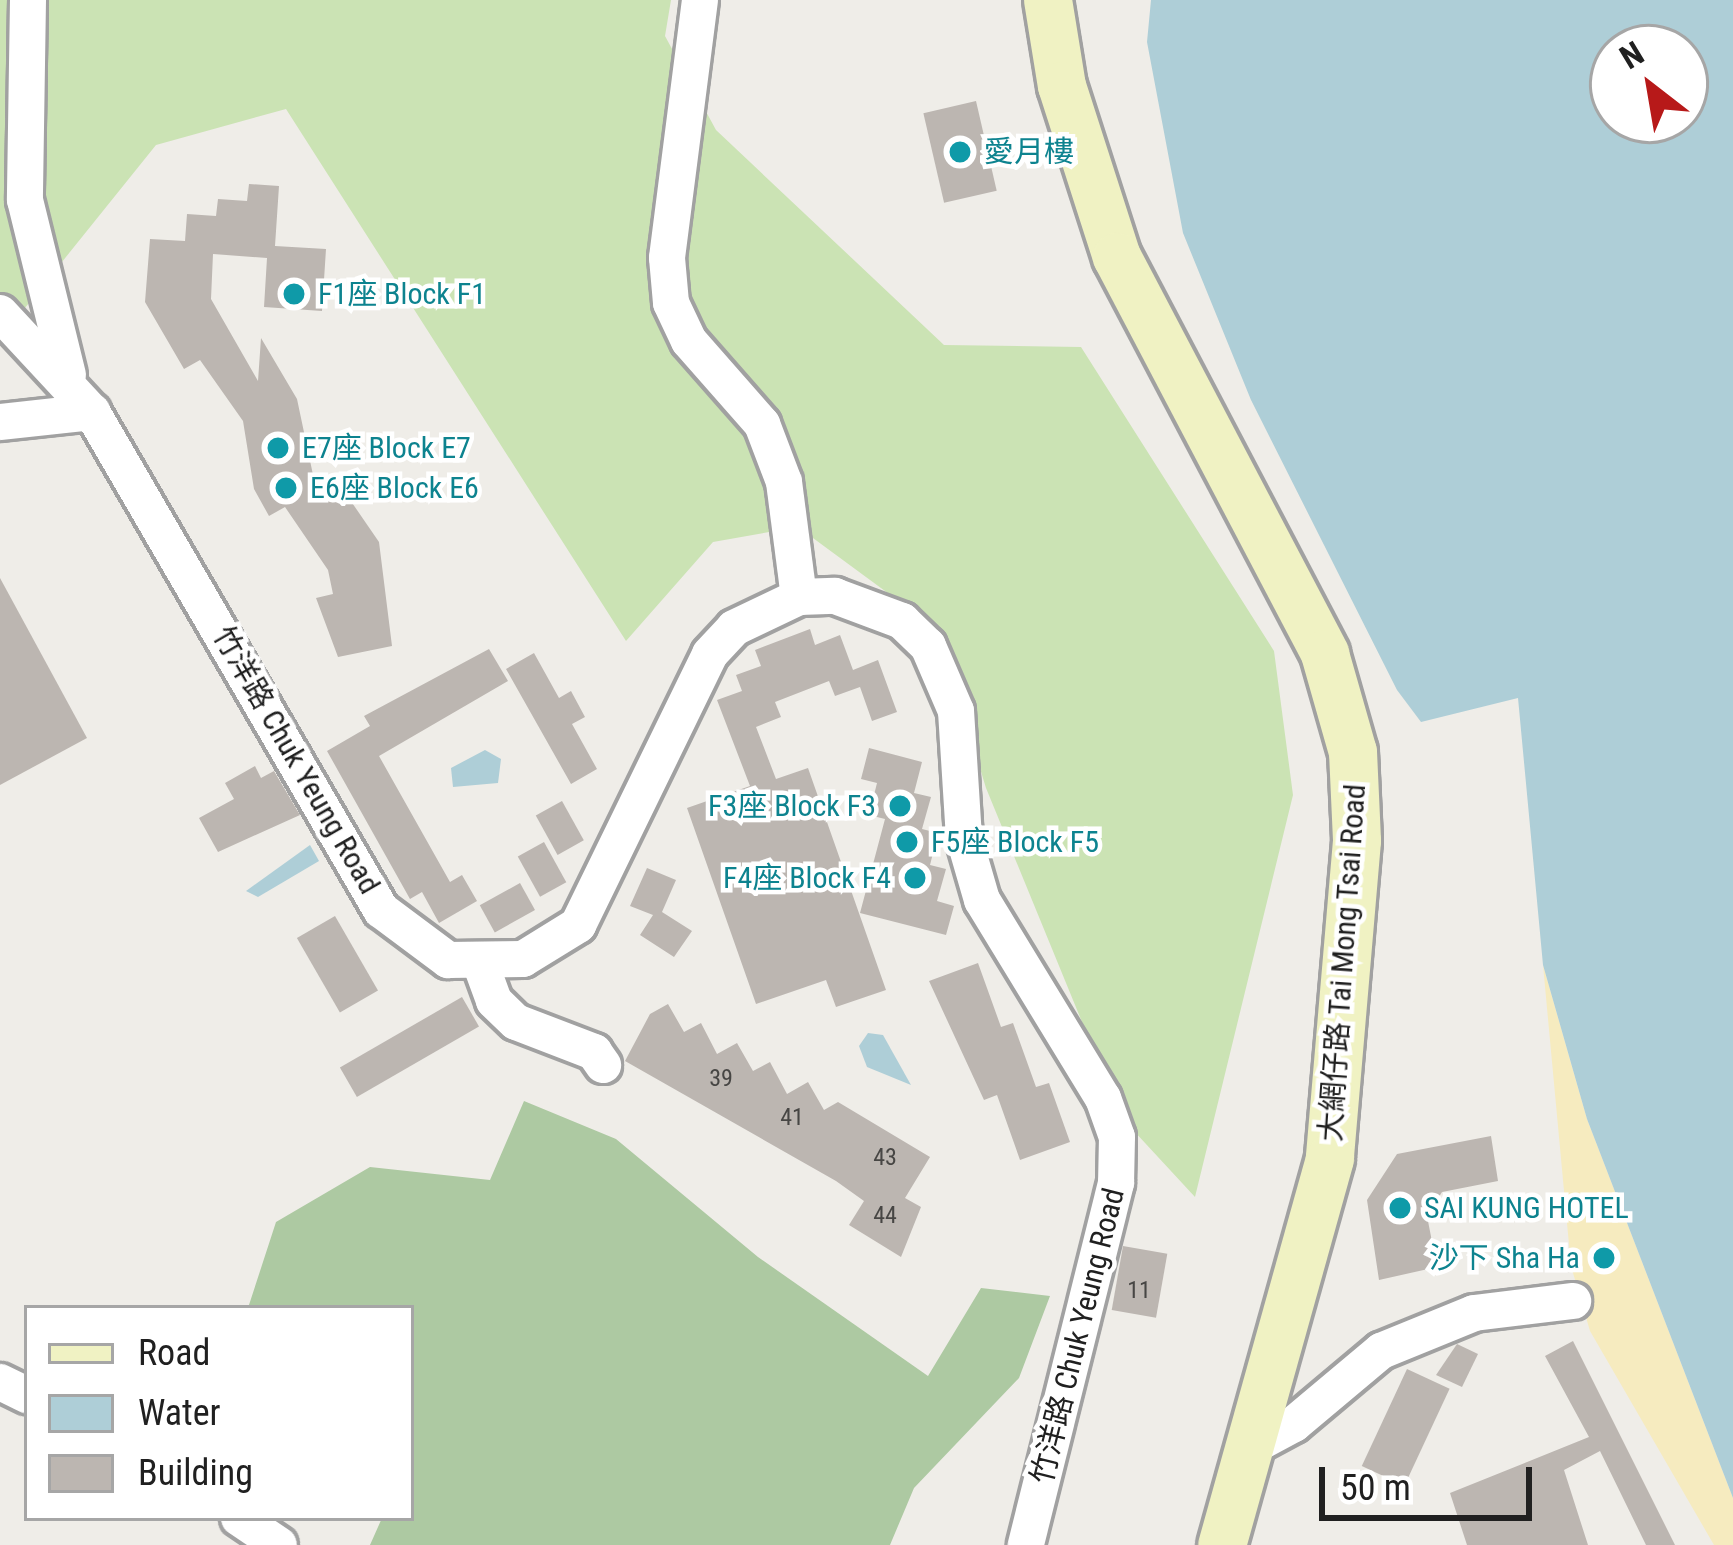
<!DOCTYPE html>
<meta charset="utf-8">
<style>
body{margin:0}
#map{position:relative;width:1733px;height:1545px;overflow:hidden;background:#efede8;font-family:"Roboto Condensed","Noto Sans TC",sans-serif}
div>[style]{position:absolute}
[style*='--x']{left:calc(var(--x)*1px);top:calc(var(--y)*1px);width:calc(var(--w)*1px);rotate:calc(var(--a)*1deg)}
.grass>*{inset:0;background:#cbe3b4}
.forest>*{inset:0;background:#adc9a2}
.sand>*{inset:0;background:#f6ebbf}
.water>*{inset:0;background:#aeced7}
.building>*{inset:0;background:#bcb6b1;transform-origin:0 0}
.roads{filter:drop-shadow(3px 0 #a1a1a1) drop-shadow(-3px 0 #a1a1a1) drop-shadow(0 3px #a1a1a1) drop-shadow(0 -3px #a1a1a1)}
.street>*{height:36px;margin:-18px;padding:0 18px;transform-origin:18px;border-radius:18px;background:#fff}
.secondary>*{height:48px;margin:-24px;padding:0 24px;transform-origin:24px;border-radius:24px;background:#f0f2c3}
.dots>*{width:33px;height:33px;translate:-50% -50%;box-sizing:border-box;border:6px solid #fff;border-radius:50%}
span{translate:-50% -50%;white-space:nowrap;text-align:center;line-height:1.15;-webkit-text-stroke:9px #fff;paint-order:stroke}
.number-label{font-size:24px;color:#474644}
.number-label span{-webkit-text-stroke-width:0}
.culture-label{font-size:30px;color:#0d838f}
.left{translate:0 -50%;text-align:left}
.right{translate:-100% -50%;text-align:right}
.street-label{font-size:30px;color:#202020}
.legend{position:absolute;left:24px;top:1305px;width:390px;height:216px;box-sizing:border-box;background:#fff;border:3px solid #a6a6a6;margin:0;padding:15px 21px;list-style:none;font-size:36px;color:#202020}
.legend li{display:flex;align-items:center;gap:24px;height:60px}
.legend b{width:60px;border:3px solid #a6a6a6}
.north{position:absolute;left:1589px;top:24px;width:120px;height:120px;box-sizing:border-box;background:#fff;border:3px solid #a6a6a6;border-radius:50%;rotate:329deg;font-size:33px;font-weight:700;line-height:48px;text-align:center;color:#202020}
.north::after{content:'';display:block;margin:auto;width:42px;height:54px;background:#b71919;clip-path:polygon(50% 0,100% 100%,50% 72%,0 100%)}
.scale{position:absolute;left:1319px;top:1467px;width:213px;height:54px;box-sizing:border-box;border:6px solid #202020;border-top:0;padding-left:15px;font-size:36px;line-height:42px;white-space:nowrap;color:#202020;-webkit-text-stroke:9px #fff;paint-order:stroke}
</style>
<div id="map">
<div class="grass">
<div style="clip-path:polygon(0 0,671px 0,665px 36px,716px 130px,944px 345px,1081px 347px,1274px 651px,1293px 795px,1195px 1197px,1121px 1117px,986px 788px,938px 630px,798px 527px,713px 542px,626px 641px,286px 109px,156px 145px,0 339px)"></div>
</div>
<div class="forest">
<div style="clip-path:polygon(524px 1101px,616px 1139px,758px 1257px,928px 1376px,981px 1288px,1050px 1296px,1019px 1378px,914px 1488px,890px 1545px,370px 1545px,382px 1518px,411px 1518px,411px 1308px,248px 1308px,276px 1222px,370px 1167px,490px 1180px)"></div>
</div>
<div class="sand">
<div style="clip-path:polygon(1543px 965px,1587px 1119px,1733px 1498px,1733px 1545px,1714px 1545px,1590px 1331px,1571px 1266px)"></div>
</div>
<div class="water">
<div style="clip-path:polygon(evenodd,1151px 0,1733px 0,1733px 1498px,1587px 1119px,1543px 965px,1518px 698px,1421px 722px,1397px 690px,1251px 400px,1183px 233px,1147px 42px,1151px 0,1685px 48px,1685px 120px,1613px 120px,1613px 48px,1685px 48px)"></div>
<div style="clip-path:polygon(485px 750px,501px 759px,498px 783px,453px 787px,451px 768px)"></div>
<div style="clip-path:polygon(310px 845px,319px 861px,258px 897px,246px 891px)"></div>
<div style="clip-path:polygon(868px 1033px,883px 1035px,911px 1085px,867px 1067px,859px 1046px)"></div>
</div>
<div class="building">
<div style="left:976px;top:101px;width:92px;height:54px;rotate:77deg"></div>
<div style="clip-path:polygon(249px 184px,279px 186px,275px 246px,326px 249px,322px 311px,264px 307px,267px 258px,213px 254px,211px 299px,258px 381px,261px 338px,297px 399px,316px 489px,335px 478px,379px 542px,392px 646px,338px 657px,316px 598px,333px 594px,328px 570px,285px 507px,269px 516px,254px 489px,243px 421px,200px 360px,184px 369px,145px 302px,150px 239px,185px 241px,187px 214px,216px 216px,218px 199px,247px 201px)"></div>
<div style="clip-path:polygon(0 578px,87px 738px,0 785px)"></div>
<div style="clip-path:polygon(810px 629px,815px 645px,840px 635px,853px 670px,878px 660px,897px 712px,872px 721px,860px 687px,835px 696px,829px 681px,775px 702px,781px 717px,756px 727px,776px 779px,808px 768px,886px 990px,836px 1007px,826px 980px,756px 1004px,687px 808px,750px 786px,717px 700px,742px 691px,736px 675px,761px 666px,755px 650px)"></div>
<div style="clip-path:polygon(489px 649px,508px 681px,379px 756px,450px 882px,462px 875px,477px 901px,439px 923px,422px 892px,410px 899px,327px 751px,370px 726px,364px 716px)"></div>
<div style="clip-path:polygon(534px 653px,559px 698px,571px 691px,585px 717px,572px 724px,597px 769px,571px 784px,506px 669px)"></div>
<div style="clip-path:polygon(869px 748px,922px 762px,914px 793px,931px 797px,922px 829px,938px 833px,930px 865px,946px 869px,937px 901px,954px 906px,946px 935px,860px 913px,885px 819px,869px 815px,877px 783px,861px 779px)"></div>
<div style="clip-path:polygon(255px 766px,261px 778px,274px 771px,300px 815px,218px 852px,199px 818px,234px 799px,225px 783px)"></div>
<div style="left:562px;top:801px;width:45px;height:30px;rotate:61deg"></div>
<div style="left:544px;top:842px;width:46px;height:30px;rotate:61deg"></div>
<div style="clip-path:polygon(647px 868px,676px 880px,662px 912px,692px 931px,674px 957px,640px 935px,653px 915px,630px 906px)"></div>
<div style="left:520px;top:883px;width:31px;height:46px;rotate:61deg"></div>
<div style="left:335px;top:916px;width:86px;height:44px;rotate:60deg"></div>
<div style="clip-path:polygon(978px 963px,1001px 1027px,1013px 1023px,1036px 1087px,1049px 1083px,1070px 1142px,1020px 1160px,997px 1095px,984px 1100px,929px 981px)"></div>
<div style="left:462px;top:997px;width:34px;height:141px;rotate:60deg"></div>
<div style="clip-path:polygon(668px 1004px,684px 1032px,701px 1023px,717px 1054px,737px 1043px,753px 1071px,770px 1062px,787px 1094px,808px 1082px,824px 1110px,838px 1102px,930px 1157px,905px 1198px,921px 1207px,901px 1257px,849px 1225px,864px 1201px,836px 1181px,625px 1061px,650px 1014px)"></div>
<div style="clip-path:polygon(1491px 1136px,1498px 1181px,1442px 1192px,1427px 1216px,1437px 1267px,1379px 1280px,1367px 1200px,1397px 1154px)"></div>
<div style="left:1123px;top:1246px;width:45px;height:65px;rotate:10deg"></div>
<div style="clip-path:polygon(1573px 1341px,1675px 1545px,1646px 1545px,1600px 1451px,1564px 1470px,1588px 1545px,1467px 1545px,1450px 1493px,1589px 1437px,1545px 1356px)"></div>
<div style="clip-path:polygon(1457px 1344px,1478px 1354px,1462px 1387px,1436px 1375px)"></div>
<div style="left:1407px;top:1369px;width:47px;height:107px;rotate:25deg"></div>
</div>
<div class="roads">
<div class="street">
<div style="--x:28;--y:0;--w:200;--a:90.9"></div>
<div style="--x:25;--y:200;--w:180;--a:76.2"></div>
<div style="--x:700;--y:0;--w:260;--a:97.3"></div>
<div style="--x:667;--y:258;--w:45;--a:84.9"></div>
<div style="--x:671;--y:303;--w:42;--a:64.7"></div>
<div style="--x:689;--y:341;--w:111;--a:48.7"></div>
<div style="--x:762;--y:424;--w:62;--a:69.2"></div>
<div style="--x:784;--y:482;--w:116;--a:82.6"></div>
<div style="--x:0;--y:313;--w:135;--a:47.1"></div>
<div style="--x:92;--y:412;--w:576;--a:59.87"></div>
<div style="--x:381;--y:910;--w:84;--a:36.7"></div>
<div style="--x:448;--y:960;--w:75;--a:-0.8"></div>
<div style="--x:523;--y:959;--w:65;--a:-31.7"></div>
<div style="--x:578;--y:925;--w:301;--a:-64"></div>
<div style="--x:710;--y:654;--w:35;--a:-47"></div>
<div style="--x:734;--y:628;--w:72;--a:-25.5"></div>
<div style="--x:799;--y:597;--w:36;--a:-2"></div>
<div style="--x:835;--y:596;--w:72;--a:20.5"></div>
<div style="--x:902;--y:621;--w:36;--a:44"></div>
<div style="--x:928;--y:646;--w:71;--a:66.7"></div>
<div style="--x:956;--y:711;--w:127;--a:86.4"></div>
<div style="--x:964;--y:838;--w:65;--a:73.8"></div>
<div style="--x:982;--y:900;--w:232;--a:58.6"></div>
<div style="--x:1103;--y:1098;--w:41;--a:70.3"></div>
<div style="--x:1117;--y:1137;--w:46;--a:91.2"></div>
<div style="--x:1116;--y:1183;--w:373;--a:104"></div>
<div style="--x:0;--y:422;--w:93;--a:-6.2"></div>
<div style="--x:481;--y:965;--w:38;--a:70"></div>
<div style="--x:494;--y:1001;--w:30;--a:44"></div>
<div style="--x:516;--y:1022;--w:84;--a:21"></div>
<div style="--x:594;--y:1052;--w:16;--a:55"></div>
<div style="--x:0;--y:1382;--w:30;--a:26"></div>
<div style="--x:1251;--y:1447;--w:49;--a:-28.1"></div>
<div style="--x:1294;--y:1424;--w:114;--a:-40"></div>
<div style="--x:1381;--y:1351;--w:100;--a:-22.2"></div>
<div style="--x:1474;--y:1313;--w:100;--a:-6.9"></div>
<div style="--x:239;--y:1518;--w:48;--a:34"></div>
</div>
<div class="secondary">
<div style="--x:1048;--y:0;--w:87;--a:80.8"></div>
<div style="--x:1062;--y:86;--w:180;--a:72.2"></div>
<div style="--x:1117;--y:257;--w:448;--a:62.3"></div>
<div style="--x:1325;--y:654;--w:102;--a:74.1"></div>
<div style="--x:1353;--y:752;--w:89;--a:87.4"></div>
<div style="--x:1357;--y:841;--w:319;--a:94.9"></div>
<div style="--x:1330;--y:1159;--w:401;--a:105.6"></div>
</div>
</div>
<div class="dots">
<div style="left:960px;top:152px;background:#0f9aa8"></div>
<div style="left:294px;top:294px;background:#0f9aa8"></div>
<div style="left:278px;top:448px;background:#0f9aa8"></div>
<div style="left:286px;top:488px;background:#0f9aa8"></div>
<div style="left:900px;top:806px;background:#0f9aa8"></div>
<div style="left:907px;top:842px;background:#0f9aa8"></div>
<div style="left:915px;top:878px;background:#0f9aa8"></div>
<div style="left:1400px;top:1208px;background:#0f9aa8"></div>
<div style="left:1604px;top:1258px;background:#0f9aa8"></div>
</div>
<div class="number-label">
<span style="left:721px;top:1079px">39</span>
<span style="left:792px;top:1118px">41</span>
<span style="left:885px;top:1158px">43</span>
<span style="left:885px;top:1216px">44</span>
<span style="left:1139px;top:1291px">11</span>
</div>
<div class="culture-label">
<span class="left" style="left:984px;top:152px">愛月樓</span>
<span class="left" style="left:318px;top:294px">F1座 Block F1</span>
<span class="left" style="left:302px;top:448px">E7座 Block E7</span>
<span class="left" style="left:310px;top:488px">E6座 Block E6</span>
<span class="right" style="left:876px;top:806px">F3座 Block F3</span>
<span class="left" style="left:931px;top:842px">F5座 Block F5</span>
<span class="right" style="left:891px;top:878px">F4座 Block F4</span>
<span class="left" style="left:1424px;top:1208px">SAI KUNG HOTEL</span>
<span class="right" style="left:1580px;top:1258px">沙下 Sha Ha</span>
</div>
<div class="street-label">
<span style="left:296px;top:760px;rotate:60deg">竹洋路 Chuk Yeung Road</span>
<span style="left:1343px;top:963px;rotate:-86deg">大網仔路 Tai Mong Tsai Road</span>
<span style="left:1078px;top:1336px;rotate:-76deg">竹洋路 Chuk Yeung Road</span>
</div>
<ul class="legend">
<li><b style="height:15px;background:#f0f2c3"></b>Road</li>
<li><b style="height:33px;background:#aeced7"></b>Water</li>
<li><b style="height:33px;background:#bcb6b1"></b>Building</li>
</ul>
<div class="north">N</div>
<div class="scale">50 m</div>
</div>
